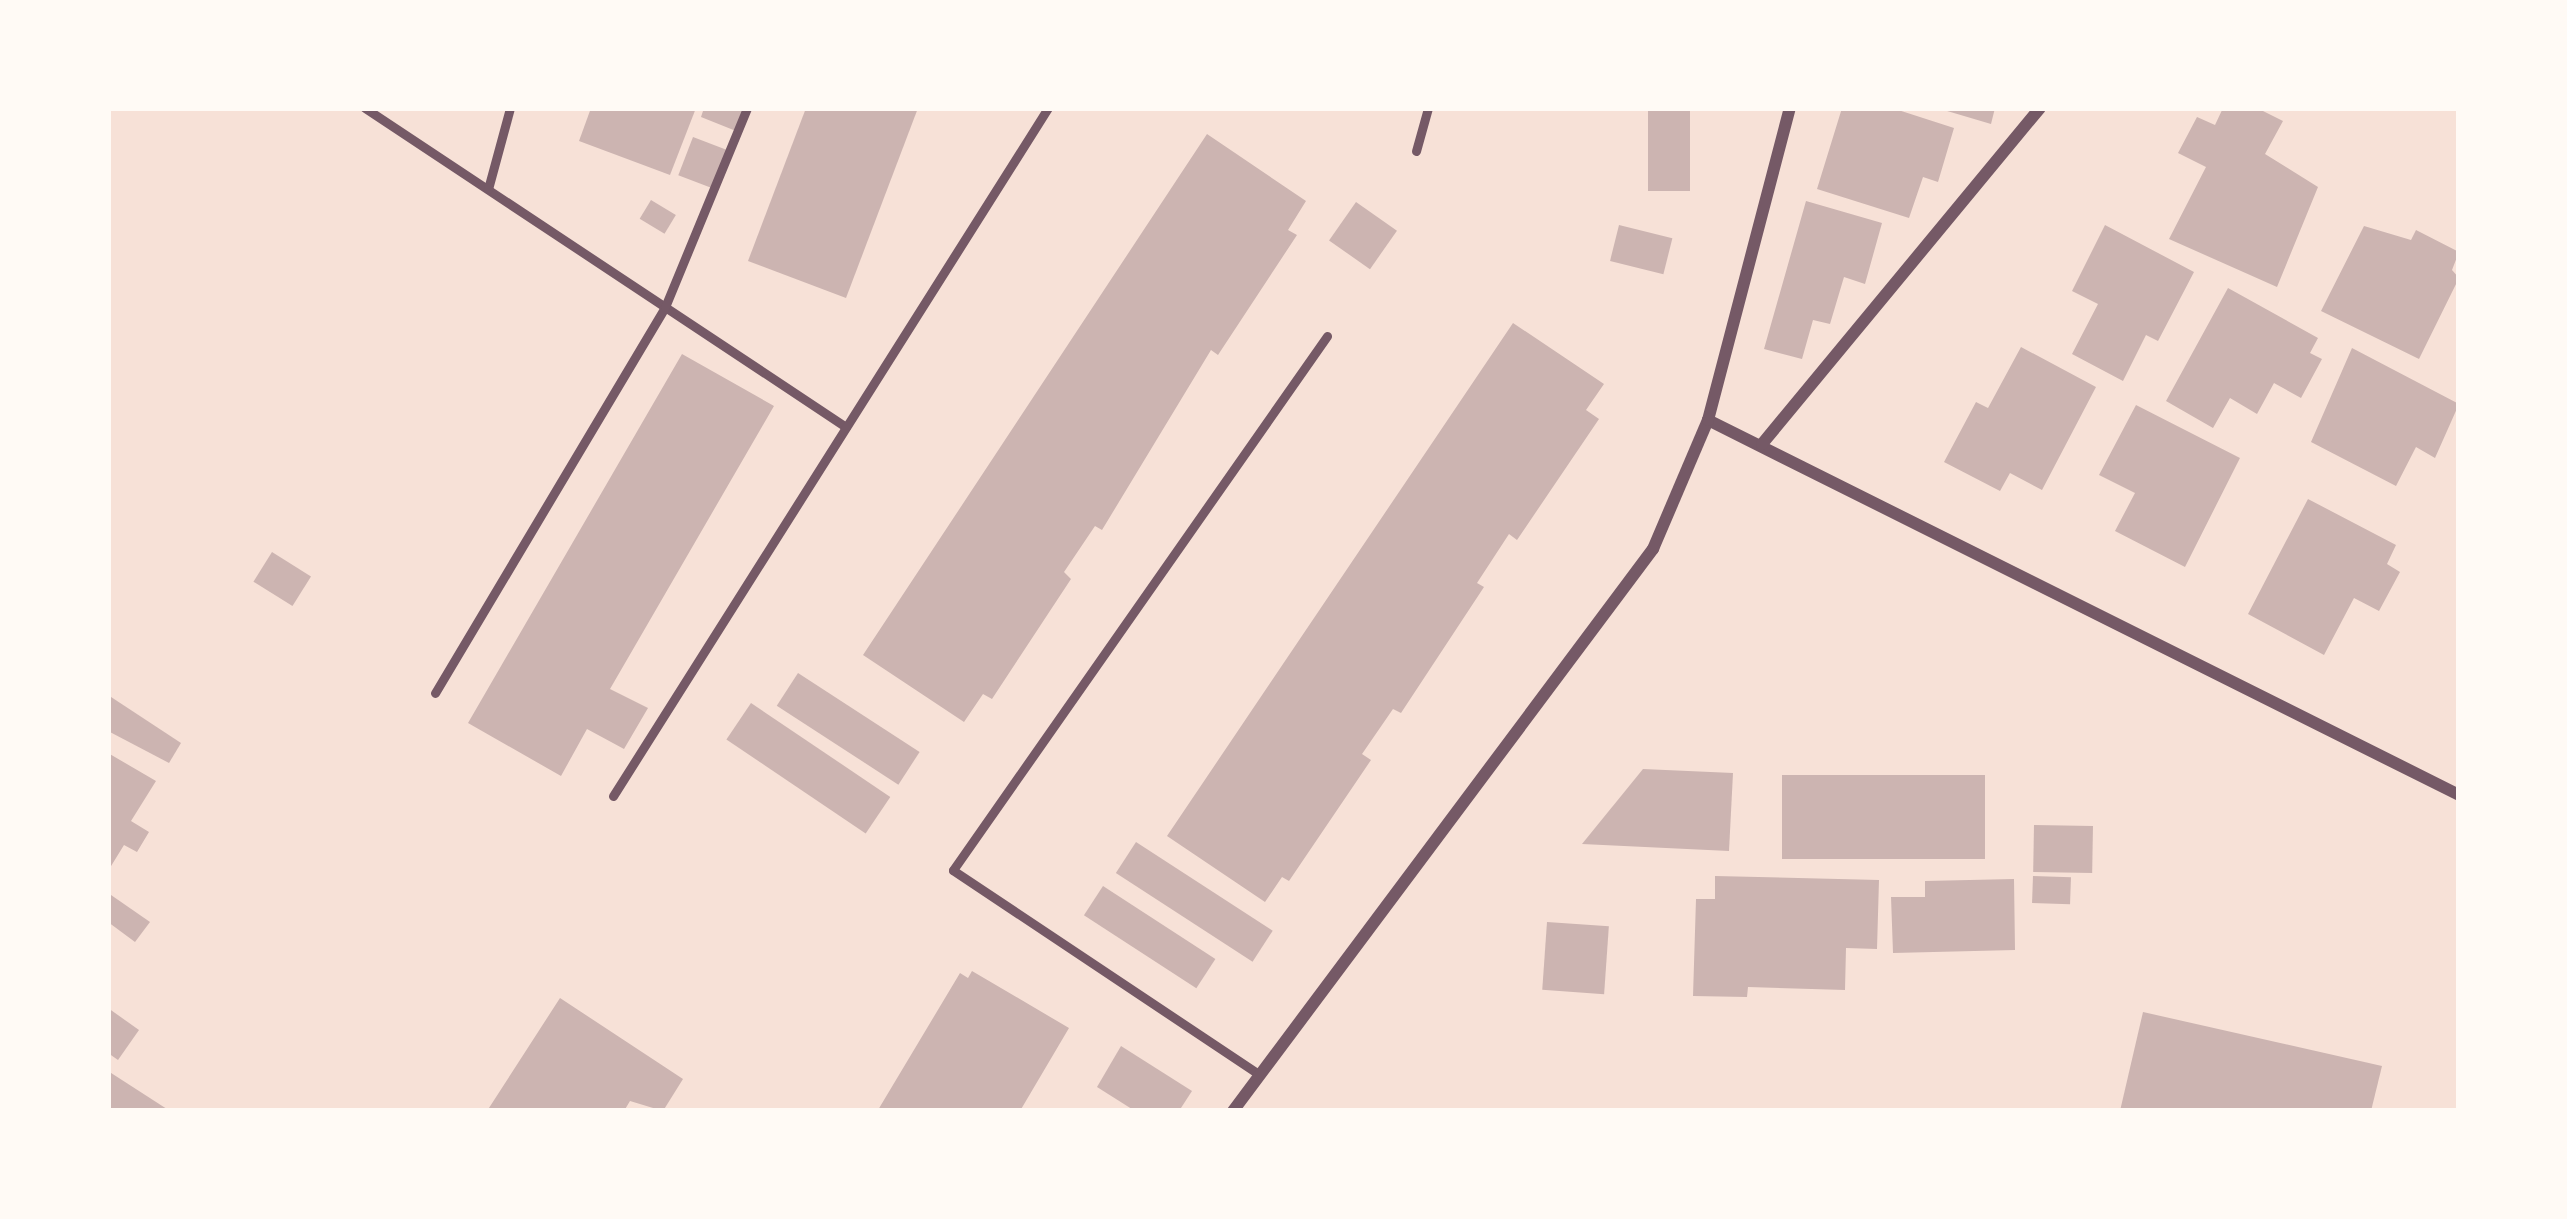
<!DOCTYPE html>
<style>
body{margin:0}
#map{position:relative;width:2567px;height:1219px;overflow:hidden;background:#f7e1d7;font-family:Merriweather,serif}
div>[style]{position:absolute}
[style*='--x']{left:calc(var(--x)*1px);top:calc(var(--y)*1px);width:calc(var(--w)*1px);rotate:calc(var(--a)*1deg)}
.building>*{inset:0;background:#ccb4b1;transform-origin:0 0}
.service>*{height:9px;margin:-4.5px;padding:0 4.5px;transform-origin:4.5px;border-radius:4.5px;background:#755966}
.minor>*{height:12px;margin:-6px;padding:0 6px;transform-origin:6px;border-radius:6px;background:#755966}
span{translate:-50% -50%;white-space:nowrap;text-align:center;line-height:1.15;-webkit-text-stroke:9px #fffaf5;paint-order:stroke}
.frame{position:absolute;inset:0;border:111px solid #fffaf5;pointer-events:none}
</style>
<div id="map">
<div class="building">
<div style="clip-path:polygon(591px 108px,696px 108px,670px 175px,579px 141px)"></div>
<div style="clip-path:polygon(704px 108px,744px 108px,736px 131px,701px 117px)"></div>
<div style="clip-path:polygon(806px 108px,918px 108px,846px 298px,748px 261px)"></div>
<div style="left:1648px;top:108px;width:42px;height:83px"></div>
<div style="clip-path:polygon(1842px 108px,1892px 108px,1954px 128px,1938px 182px,1923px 177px,1909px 218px,1817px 189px)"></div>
<div style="clip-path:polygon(1937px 108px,1995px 108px,1991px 124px)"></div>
<div style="clip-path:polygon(2223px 108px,2257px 108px,2283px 121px,2265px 154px,2318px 187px,2277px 287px,2169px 239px,2206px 167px,2178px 153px,2197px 117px,2215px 125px)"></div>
<div style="clip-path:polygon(1207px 134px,1306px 201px,1288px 230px,1297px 235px,1218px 355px,1211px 350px,1102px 530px,1095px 526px,1064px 572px,1071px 579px,992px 699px,983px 694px,964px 722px,863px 655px)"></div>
<div style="left:693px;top:137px;width:40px;height:41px;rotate:21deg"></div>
<div style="left:651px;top:200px;width:29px;height:22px;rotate:31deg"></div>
<div style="clip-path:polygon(1806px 201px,1882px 223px,1865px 284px,1844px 277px,1830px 324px,1813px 320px,1802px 359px,1764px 349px)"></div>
<div style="left:1356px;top:202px;width:50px;height:47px;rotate:35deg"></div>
<div style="left:1619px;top:225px;width:55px;height:37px;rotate:14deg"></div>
<div style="clip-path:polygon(2105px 225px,2194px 272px,2158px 341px,2146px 335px,2123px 381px,2072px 354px,2098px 304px,2072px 291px)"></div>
<div style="clip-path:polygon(2364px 226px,2411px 240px,2416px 230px,2459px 252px,2452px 270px,2459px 278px,2419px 359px,2321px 311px)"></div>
<div style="clip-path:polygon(2228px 288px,2318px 338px,2310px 353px,2322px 359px,2301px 398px,2274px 383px,2257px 414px,2230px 398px,2213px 428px,2166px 401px)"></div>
<div style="clip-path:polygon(1513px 323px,1604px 384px,1586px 410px,1599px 419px,1517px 540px,1509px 534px,1477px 583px,1484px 587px,1401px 713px,1393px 709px,1362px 754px,1371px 760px,1289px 881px,1282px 877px,1265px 902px,1167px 836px)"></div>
<div style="clip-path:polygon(2021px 347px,2096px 387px,2042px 490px,2010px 473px,2000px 491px,1944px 462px,1976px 402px,1988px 408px)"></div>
<div style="clip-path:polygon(2352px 348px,2459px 404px,2435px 458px,2416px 447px,2396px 486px,2311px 442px)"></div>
<div style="clip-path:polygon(682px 354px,774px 406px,610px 689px,648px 708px,624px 749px,587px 729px,561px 776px,468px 723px)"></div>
<div style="clip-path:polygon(2136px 405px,2240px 458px,2185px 567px,2115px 531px,2135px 493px,2099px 475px)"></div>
<div style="clip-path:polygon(2308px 499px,2396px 545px,2387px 564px,2400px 572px,2379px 611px,2354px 598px,2324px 655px,2248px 614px)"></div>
<div style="left:272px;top:552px;width:46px;height:35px;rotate:32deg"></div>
<div style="left:798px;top:673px;width:145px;height:39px;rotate:33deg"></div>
<div style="clip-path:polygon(108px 695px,181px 743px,169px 763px,108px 731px)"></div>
<div style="left:751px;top:703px;width:168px;height:44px;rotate:34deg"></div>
<div style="clip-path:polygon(108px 753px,156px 781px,131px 821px,149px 832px,137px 852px,124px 845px,108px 871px)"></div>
<div style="clip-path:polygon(1643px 769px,1733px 773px,1729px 851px,1582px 844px)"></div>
<div style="left:1782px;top:775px;width:203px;height:84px"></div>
<div style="left:2034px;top:825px;width:59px;height:47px;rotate:1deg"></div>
<div style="left:1136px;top:842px;width:163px;height:37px;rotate:33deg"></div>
<div style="clip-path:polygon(1715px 876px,1879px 880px,1877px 949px,1846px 948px,1845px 990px,1748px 987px,1747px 997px,1693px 996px,1696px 899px,1715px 899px)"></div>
<div style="left:2033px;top:876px;width:38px;height:27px;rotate:2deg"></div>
<div style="clip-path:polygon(2014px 879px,2015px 950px,1893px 953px,1891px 897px,1925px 897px,1925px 881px)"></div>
<div style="left:1103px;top:886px;width:134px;height:35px;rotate:33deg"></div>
<div style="clip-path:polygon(111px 895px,150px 922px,135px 942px,108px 922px)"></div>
<div style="left:1547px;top:922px;width:62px;height:68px;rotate:4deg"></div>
<div style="clip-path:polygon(972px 971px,1069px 1028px,1020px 1111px,878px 1110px,960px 973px,968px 978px)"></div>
<div style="clip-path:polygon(560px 998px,683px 1079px,663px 1111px,630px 1101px,624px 1111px,487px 1111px)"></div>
<div style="clip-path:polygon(108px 1008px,139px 1030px,118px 1060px,108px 1053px)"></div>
<div style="clip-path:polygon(2143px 1012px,2382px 1066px,2371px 1111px,2120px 1111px)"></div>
<div style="clip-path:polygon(1121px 1046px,1192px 1091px,1179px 1111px,1135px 1111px,1097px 1087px)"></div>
<div style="clip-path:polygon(108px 1071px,170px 1111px,108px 1111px)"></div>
</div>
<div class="service">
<div style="--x:365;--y:108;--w:577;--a:33.55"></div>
<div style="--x:1416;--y:151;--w:45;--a:-74.4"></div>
<div style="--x:488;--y:189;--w:84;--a:-74.8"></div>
<div style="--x:435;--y:693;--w:449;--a:-59.2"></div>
<div style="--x:665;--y:307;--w:215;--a:-67.6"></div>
<div style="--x:613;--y:796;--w:814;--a:-57.7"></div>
<div style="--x:1260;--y:1075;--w:369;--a:-146.3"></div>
<div style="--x:953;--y:870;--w:652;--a:-54.99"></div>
</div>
<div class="minor">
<div style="--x:1708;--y:420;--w:839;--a:26.53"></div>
<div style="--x:1762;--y:444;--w:436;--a:-50.4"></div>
<div style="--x:1233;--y:1111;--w:702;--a:-53.23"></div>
<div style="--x:1653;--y:549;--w:140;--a:-66.9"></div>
<div style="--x:1708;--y:420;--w:323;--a:-75.3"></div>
</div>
<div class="frame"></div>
</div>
